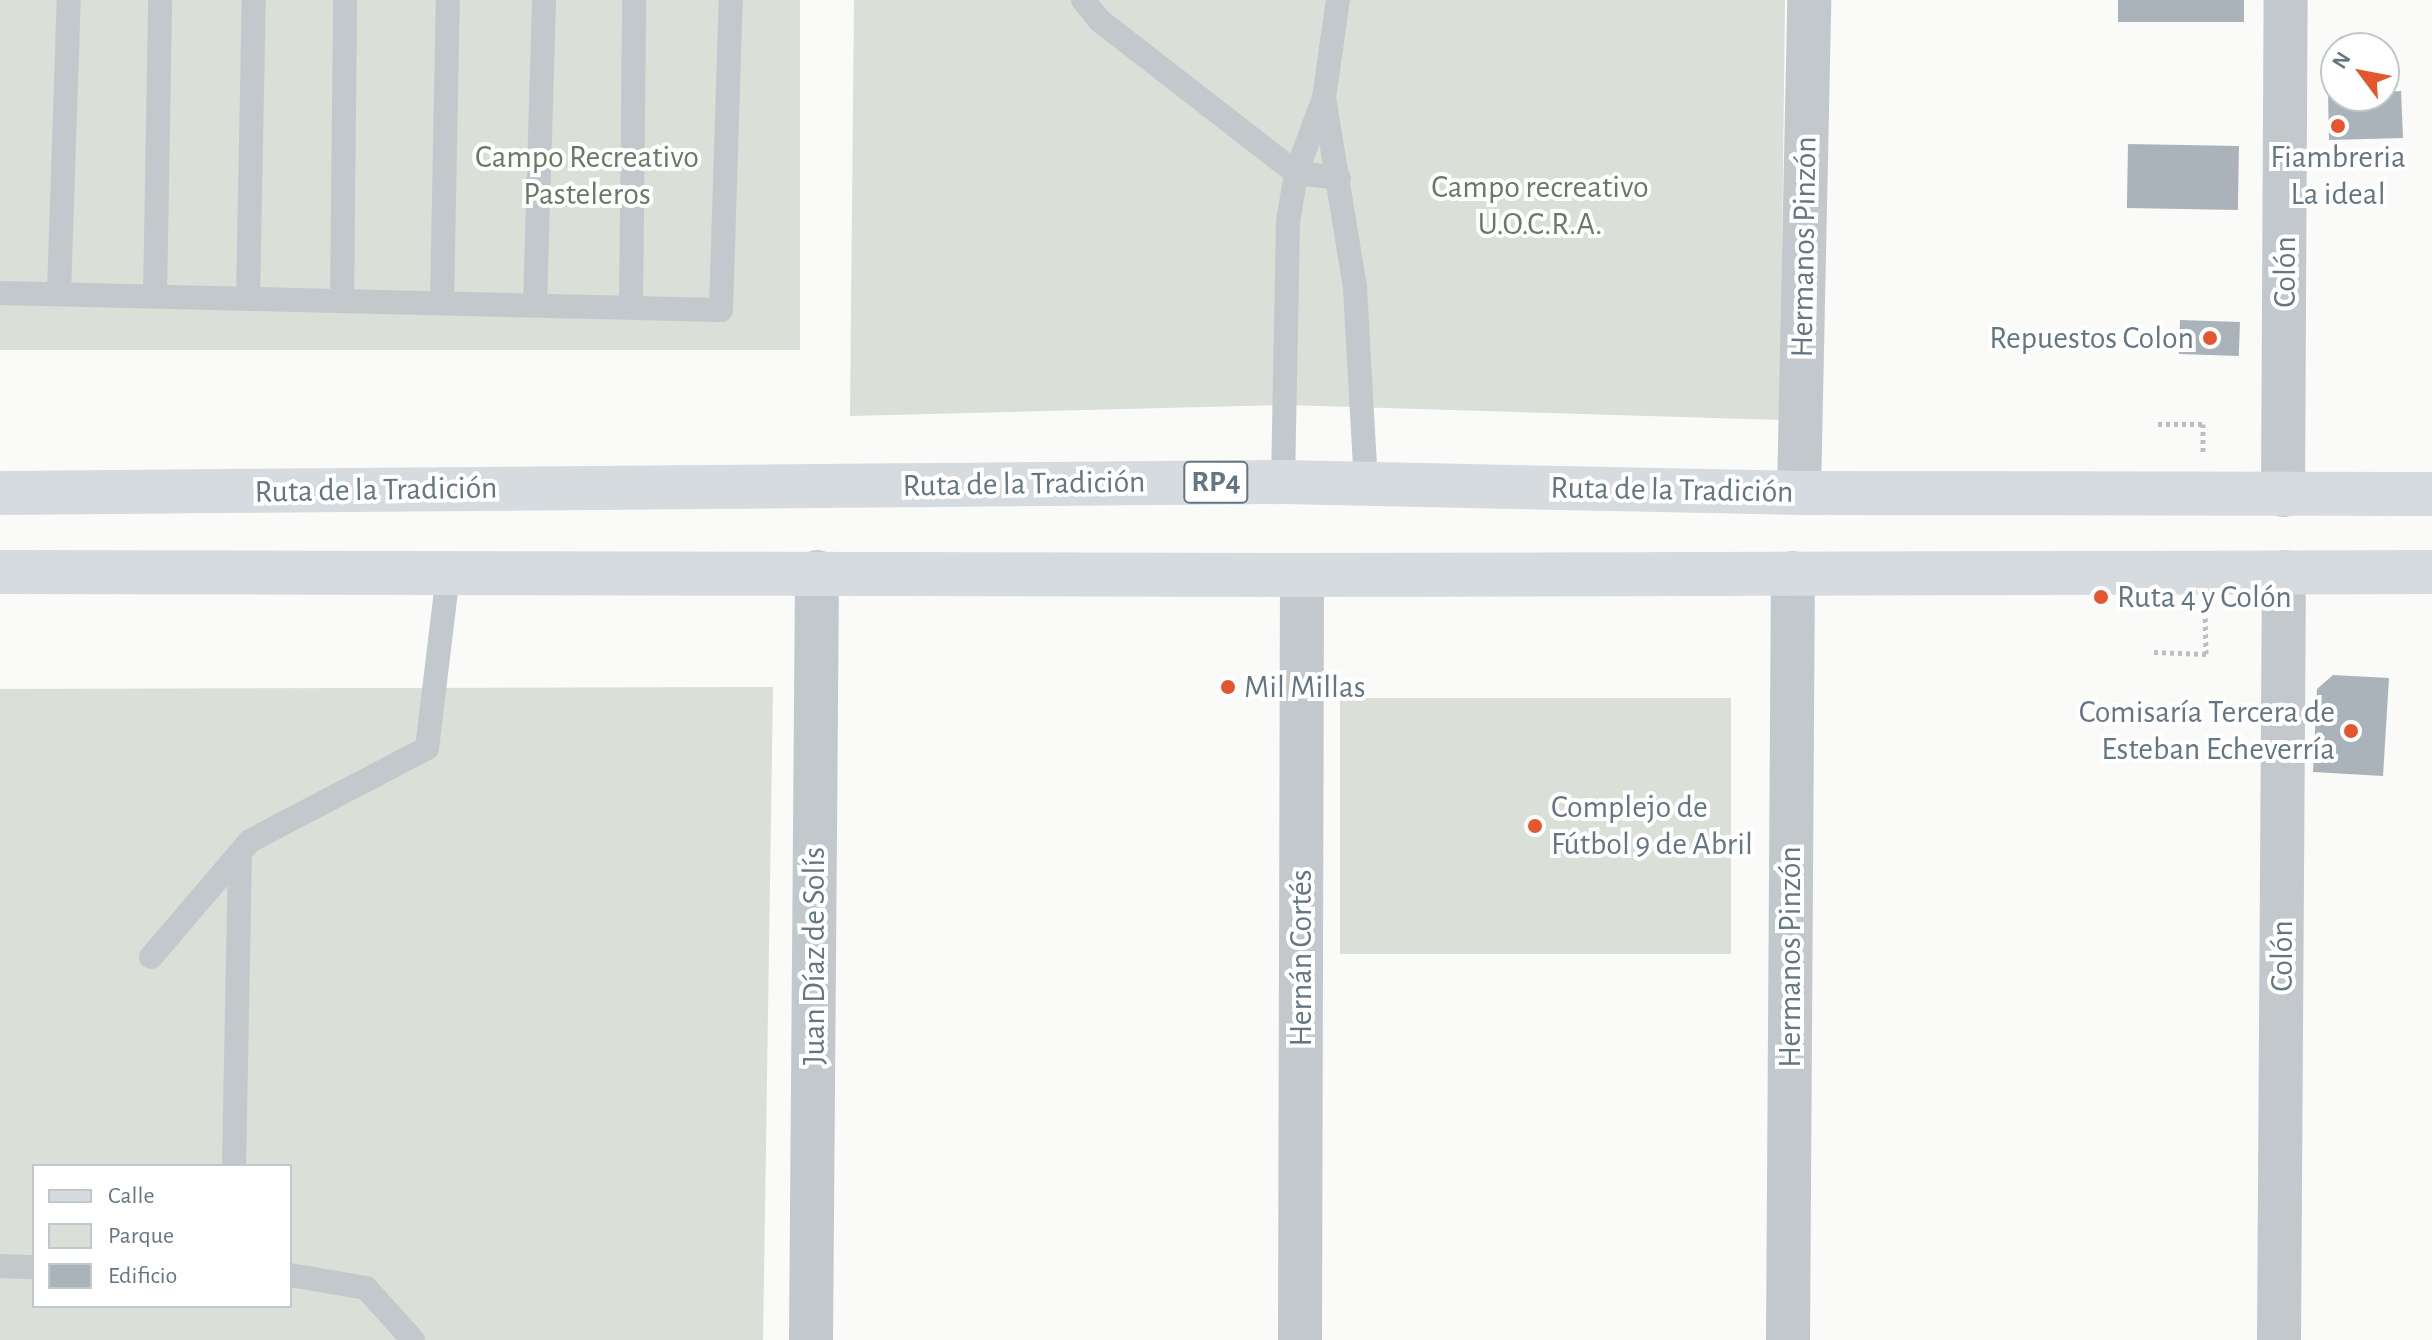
<!DOCTYPE html>
<meta charset="utf-8">
<style>
body{margin:0}
#map{position:relative;width:2432px;height:1340px;overflow:hidden;background:#fafaf8;font-family:"Alegreya Sans",sans-serif}
div>[style]{position:absolute}
[style*='--x']{left:calc(var(--x)*1px);top:calc(var(--y)*1px);width:calc(var(--w)*1px);rotate:calc(var(--a)*1deg)}
.green>*{inset:0;background:#dadfd7;transform-origin:0 0}
.building>*{inset:0;background:#aab3b9;transform-origin:0 0}
.path>*{height:5px;margin-top:-2.5px;transform-origin:0;background:repeating-linear-gradient(90deg,#bbbfc2 0 4px,transparent 0 8px)}
.service>*{height:24px;margin:-12px;padding:0 12px;transform-origin:12px;border-radius:12px;background:#c3c8cc}
.minor>*{height:44px;margin:-22px;padding:0 22px;transform-origin:22px;border-radius:22px;background:#c3c8cc}
.primary>*{height:44px;margin:-22px;padding:0 22px;transform-origin:22px;border-radius:22px;background:#d6dbdf}
.dots>*{width:22px;height:22px;translate:-50% -50%;box-sizing:border-box;border:4px solid #fff;border-radius:50%}
span{translate:-50% -50%;white-space:nowrap;text-align:center;line-height:1.15;-webkit-text-stroke:8px #fff;paint-order:stroke}
.shield-label span{padding:2px 6px;background:#fff;border:2px solid;border-radius:6px;-webkit-text-stroke-width:0}
.shield-label{font-size:30px;color:#657683;font-weight:700}
.park-label{font-size:32px;color:#687a64}
.poi-label{font-size:32px;color:#657683}
.right{translate:-100% -50%;text-align:right}
.left{translate:0 -50%;text-align:left}
.street-label{font-size:32px;color:#657683}
.legend{position:absolute;left:32px;top:1164px;width:260px;height:144px;box-sizing:border-box;background:#fff;border:2px solid #c1c8cd;margin:0;padding:10px 14px;list-style:none;font-size:24px;color:#657683}
.legend li{display:flex;align-items:center;gap:16px;height:40px}
.legend b{width:40px;border:2px solid #c1c8cd}
.north{position:absolute;left:2320px;top:32px;width:80px;height:80px;box-sizing:border-box;background:#fff;border:2px solid #c1c8cd;border-radius:50%;rotate:302deg;font-size:22px;font-weight:700;line-height:32px;text-align:center;color:#657683}
.north::after{content:'';display:block;margin:auto;width:28px;height:36px;background:#e4572e;clip-path:polygon(50% 0,100% 100%,50% 72%,0 100%)}
</style>
<div id="map">
<div class="green">
<div style="left:0;top:0;width:800px;height:350px"></div>
<div style="clip-path:polygon(854px 0,1785px 0,1780px 420px,1286px 405px,850px 416px)"></div>
<div style="clip-path:polygon(evenodd,773px 687px,763px 1340px,0 1340px,0 689px,773px 687px,34px 1166px,290px 1166px,290px 1306px,34px 1306px,34px 1166px)"></div>
<div style="left:1340px;top:698px;width:391px;height:256px"></div>
</div>
<div class="building">
<div style="left:2118px;top:0;width:126px;height:22px"></div>
<div style="clip-path:polygon(2401px 91px,2403px 138px,2329px 140px,2328px 94px,2384px 96px,2384px 92px)"></div>
<div style="left:2128px;top:144px;width:111px;height:64px;rotate:1deg"></div>
<div style="left:2180px;top:320px;width:60px;height:34px;rotate:2deg"></div>
<div style="clip-path:polygon(2333px 675px,2389px 678px,2383px 776px,2313px 772px,2317px 689px)"></div>
</div>
<div class="path">
<div style="--x:2158;--y:424;--w:45;--a:0"></div>
<div style="--x:2203;--y:424;--w:29;--a:90"></div>
<div style="--x:2154;--y:652;--w:52;--a:2.2"></div>
<div style="--x:2206;--y:654;--w:43;--a:-91.3"></div>
</div>
<div class="service">
<div style="--x:1083;--y:0;--w:26;--a:51"></div>
<div style="--x:1099;--y:20;--w:249;--a:37.8"></div>
<div style="--x:1296;--y:173;--w:43;--a:6.6"></div>
<div style="--x:1324;--y:98;--w:99;--a:-81.9"></div>
<div style="--x:0;--y:293;--w:721;--a:1.35"></div>
<div style="--x:721;--y:310;--w:310;--a:-88.2"></div>
<div style="--x:59;--y:294;--w:294;--a:-88.1"></div>
<div style="--x:155;--y:296;--w:296;--a:-89"></div>
<div style="--x:248;--y:299;--w:299;--a:-88.9"></div>
<div style="--x:342;--y:301;--w:301;--a:-89.4"></div>
<div style="--x:442;--y:303;--w:303;--a:-88.9"></div>
<div style="--x:535;--y:305;--w:305;--a:-88.3"></div>
<div style="--x:631;--y:307;--w:307;--a:-89.4"></div>
<div style="--x:1283;--y:482;--w:260;--a:-88.9"></div>
<div style="--x:1288;--y:222;--w:50;--a:-80.7"></div>
<div style="--x:1296;--y:173;--w:80;--a:-69.5"></div>
<div style="--x:1324;--y:98;--w:193;--a:80.7"></div>
<div style="--x:1355;--y:288;--w:196;--a:86.8"></div>
<div style="--x:151;--y:957;--w:153;--a:-49.5"></div>
<div style="--x:250;--y:841;--w:200;--a:-27.7"></div>
<div style="--x:427;--y:748;--w:175;--a:-83.1"></div>
<div style="--x:234;--y:1166;--w:313;--a:-88.9"></div>
<div style="--x:0;--y:1266;--w:34;--a:2"></div>
<div style="--x:290;--y:1275;--w:77;--a:9.7"></div>
<div style="--x:366;--y:1288;--w:70;--a:47.9"></div>
</div>
<div class="minor">
<div style="--x:1799;--y:493;--w:493;--a:-88.8"></div>
<div style="--x:2283;--y:495;--w:495;--a:-89.7"></div>
<div style="--x:811;--y:1340;--w:768;--a:-89.55"></div>
<div style="--x:1300;--y:1340;--w:765;--a:-89.85"></div>
<div style="--x:1788;--y:1340;--w:767;--a:-89.63"></div>
<div style="--x:2279;--y:1340;--w:768;--a:-89.63"></div>
</div>
<div class="primary">
<div style="--x:0;--y:493;--w:1283;--a:-0.49"></div>
<div style="--x:1283;--y:482;--w:516;--a:1.22"></div>
<div style="--x:1799;--y:493;--w:633;--a:0.09"></div>
<div style="--x:0;--y:572;--w:1302;--a:0.13"></div>
<div style="--x:1302;--y:575;--w:1130;--a:-0.15"></div>
</div>
<div class="dots">
<div style="left:2338px;top:126px;background:#e4572e"></div>
<div style="left:2210px;top:338px;background:#e4572e"></div>
<div style="left:2101px;top:597px;background:#e4572e"></div>
<div style="left:1228px;top:687px;background:#e4572e"></div>
<div style="left:2351px;top:731px;background:#e4572e"></div>
<div style="left:1535px;top:826px;background:#e4572e"></div>
</div>
<div class="shield-label">
<span style="left:1216px;top:482px">RP4</span>
</div>
<div class="park-label">
<span style="left:587px;top:176px">Campo Recreativo<br>Pasteleros</span>
<span style="left:1540px;top:206px">Campo recreativo<br>U.O.C.R.A.</span>
</div>
<div class="poi-label">
<span style="left:2338px;top:176px">Fiambreria<br>La ideal</span>
<span class="right" style="left:2194px;top:338px">Repuestos Colon</span>
<span class="left" style="left:2117px;top:597px">Ruta 4 y Colón</span>
<span class="left" style="left:1244px;top:687px">Mil Millas</span>
<span class="right" style="left:2335px;top:731px">Comisaría Tercera de<br>Esteban Echeverría</span>
<span class="left" style="left:1551px;top:826px">Complejo de<br>Fútbol 9 de Abril</span>
</div>
<div class="street-label">
<span style="left:1804px;top:247px;rotate:-89deg">Hermanos Pinzón</span>
<span style="left:2285px;top:272px;rotate:-90deg">Colón</span>
<span style="left:1024px;top:484px;rotate:-1deg">Ruta de la Tradición</span>
<span style="left:376px;top:490px;rotate:-1deg">Ruta de la Tradición</span>
<span style="left:1672px;top:490px;rotate:1deg">Ruta de la Tradición</span>
<span style="left:814px;top:956px;rotate:-90deg">Juan Díaz de Solís</span>
<span style="left:2282px;top:956px;rotate:-90deg">Colón</span>
<span style="left:1790px;top:957px;rotate:-90deg">Hermanos Pinzón</span>
<span style="left:1301px;top:958px;rotate:-90deg">Hernán Cortés</span>
</div>
<ul class="legend">
<li><b style="height:10px;background:#d6dbdf"></b>Calle</li>
<li><b style="height:22px;background:#dadfd7"></b>Parque</li>
<li><b style="height:22px;background:#aab3b9"></b>Edificio</li>
</ul>
<div class="north">N</div>
</div>
